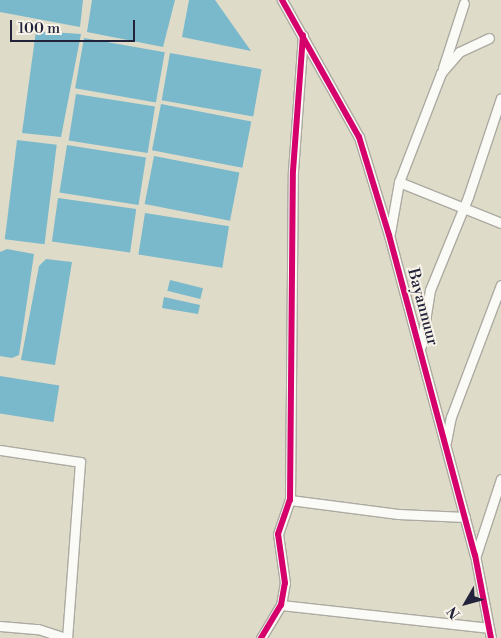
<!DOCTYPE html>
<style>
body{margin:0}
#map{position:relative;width:501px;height:638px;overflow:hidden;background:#dfdbc9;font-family:"Libre Bodoni",serif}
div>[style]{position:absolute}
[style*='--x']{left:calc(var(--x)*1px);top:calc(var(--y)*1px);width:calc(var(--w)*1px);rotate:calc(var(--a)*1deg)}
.water>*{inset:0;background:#7ab8cc;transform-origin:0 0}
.roads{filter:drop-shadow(1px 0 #acaaa1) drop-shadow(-1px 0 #acaaa1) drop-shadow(0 1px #acaaa1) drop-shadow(0 -1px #acaaa1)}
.minor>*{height:9px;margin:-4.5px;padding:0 4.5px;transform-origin:4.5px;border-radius:4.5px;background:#fafaf7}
.cycleway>*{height:6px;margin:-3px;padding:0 3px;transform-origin:3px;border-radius:3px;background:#d6006c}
span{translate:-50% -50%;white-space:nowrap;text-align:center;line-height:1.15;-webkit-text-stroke:4px #f7f3e8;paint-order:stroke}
.street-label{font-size:16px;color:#22223b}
.north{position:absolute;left:441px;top:578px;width:50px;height:50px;-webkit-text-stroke:4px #f7f3e8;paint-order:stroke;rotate:232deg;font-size:14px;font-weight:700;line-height:20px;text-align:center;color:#22223b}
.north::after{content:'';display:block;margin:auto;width:18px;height:22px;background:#22223b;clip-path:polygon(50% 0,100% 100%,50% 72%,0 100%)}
.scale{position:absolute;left:10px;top:20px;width:125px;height:22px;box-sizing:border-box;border:2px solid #22223b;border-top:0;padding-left:6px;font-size:15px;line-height:18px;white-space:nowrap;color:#22223b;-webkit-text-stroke:4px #f7f3e8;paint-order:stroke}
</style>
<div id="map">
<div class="water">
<div style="clip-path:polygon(0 0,83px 0,80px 27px,0 12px)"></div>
<div style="clip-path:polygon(92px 0,175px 0,163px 47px,87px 32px)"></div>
<div style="clip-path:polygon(189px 0,215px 0,251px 51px,182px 37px)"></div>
<div style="clip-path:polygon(36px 31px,81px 34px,61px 137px,22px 133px)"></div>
<div style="left:84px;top:38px;width:82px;height:51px;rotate:10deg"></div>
<div style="left:170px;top:53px;width:93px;height:48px;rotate:10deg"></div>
<div style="left:76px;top:94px;width:80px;height:47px;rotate:9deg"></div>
<div style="left:161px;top:104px;width:92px;height:47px;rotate:11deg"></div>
<div style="left:17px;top:140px;width:40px;height:100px;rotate:7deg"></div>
<div style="left:67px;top:145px;width:80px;height:48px;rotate:9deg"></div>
<div style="left:154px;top:156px;width:87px;height:49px;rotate:11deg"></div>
<div style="left:58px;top:198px;width:79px;height:44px;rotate:8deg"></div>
<div style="left:145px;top:213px;width:85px;height:42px;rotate:9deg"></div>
<div style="clip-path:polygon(7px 249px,34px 254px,19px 355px,12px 358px,0 356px,0 252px)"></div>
<div style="clip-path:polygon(46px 259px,72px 262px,55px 365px,21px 360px,39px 266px)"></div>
<div style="left:170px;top:280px;width:34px;height:11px;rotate:14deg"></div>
<div style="clip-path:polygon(164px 297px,200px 305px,198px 314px,162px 308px)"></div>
<div style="left:0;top:376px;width:60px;height:37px;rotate:9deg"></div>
</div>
<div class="roads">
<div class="minor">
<div style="--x:282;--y:0;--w:157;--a:60.7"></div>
<div style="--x:359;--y:137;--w:102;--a:73"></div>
<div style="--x:389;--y:235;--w:331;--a:75"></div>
<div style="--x:475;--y:555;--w:85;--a:79.1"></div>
<div style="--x:443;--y:68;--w:68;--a:-72.1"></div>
<div style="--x:399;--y:182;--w:117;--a:-68.9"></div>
<div style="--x:441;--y:73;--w:28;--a:-49"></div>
<div style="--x:459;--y:52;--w:33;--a:-25"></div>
<div style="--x:390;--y:233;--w:52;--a:-80"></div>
<div style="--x:399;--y:182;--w:110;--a:21.9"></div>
<div style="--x:421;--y:346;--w:57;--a:-80.9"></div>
<div style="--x:430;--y:290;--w:100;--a:-67.8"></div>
<div style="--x:468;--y:197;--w:104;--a:-71.6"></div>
<div style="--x:446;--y:442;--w:25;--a:-79"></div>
<div style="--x:451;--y:417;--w:141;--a:-69.3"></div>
<div style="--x:0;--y:450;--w:81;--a:8.5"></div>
<div style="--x:80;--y:462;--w:176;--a:94.2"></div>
<div style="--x:290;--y:500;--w:109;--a:7.4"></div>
<div style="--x:398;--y:514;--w:67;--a:2.6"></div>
<div style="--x:476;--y:555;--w:80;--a:-71.8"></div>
<div style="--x:281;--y:605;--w:208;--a:6.3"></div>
<div style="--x:0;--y:626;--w:38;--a:5"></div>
<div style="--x:38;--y:629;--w:29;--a:18"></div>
<div style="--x:261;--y:638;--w:39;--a:-59"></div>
<div style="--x:281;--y:605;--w:22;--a:-80"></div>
<div style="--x:285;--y:583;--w:49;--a:-98.1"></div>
<div style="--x:278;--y:534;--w:36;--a:-71"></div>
<div style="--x:290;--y:500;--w:329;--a:-89.5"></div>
<div style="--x:293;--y:171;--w:136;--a:-85.8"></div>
</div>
</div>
<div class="cycleway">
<div style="--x:282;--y:0;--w:157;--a:60.7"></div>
<div style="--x:359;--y:137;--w:102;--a:73"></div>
<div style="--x:389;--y:235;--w:331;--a:75"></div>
<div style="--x:475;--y:555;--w:85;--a:79.1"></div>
<div style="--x:261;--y:638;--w:39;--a:-59"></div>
<div style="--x:281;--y:605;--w:22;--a:-80"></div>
<div style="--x:285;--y:583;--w:49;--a:-98.1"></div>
<div style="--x:278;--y:534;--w:36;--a:-71"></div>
<div style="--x:290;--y:500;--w:329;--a:-89.5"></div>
<div style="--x:293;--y:171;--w:136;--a:-85.8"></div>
</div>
<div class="street-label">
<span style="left:423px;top:307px;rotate:75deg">Bayannuur</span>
</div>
<div class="north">N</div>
<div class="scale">100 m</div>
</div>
